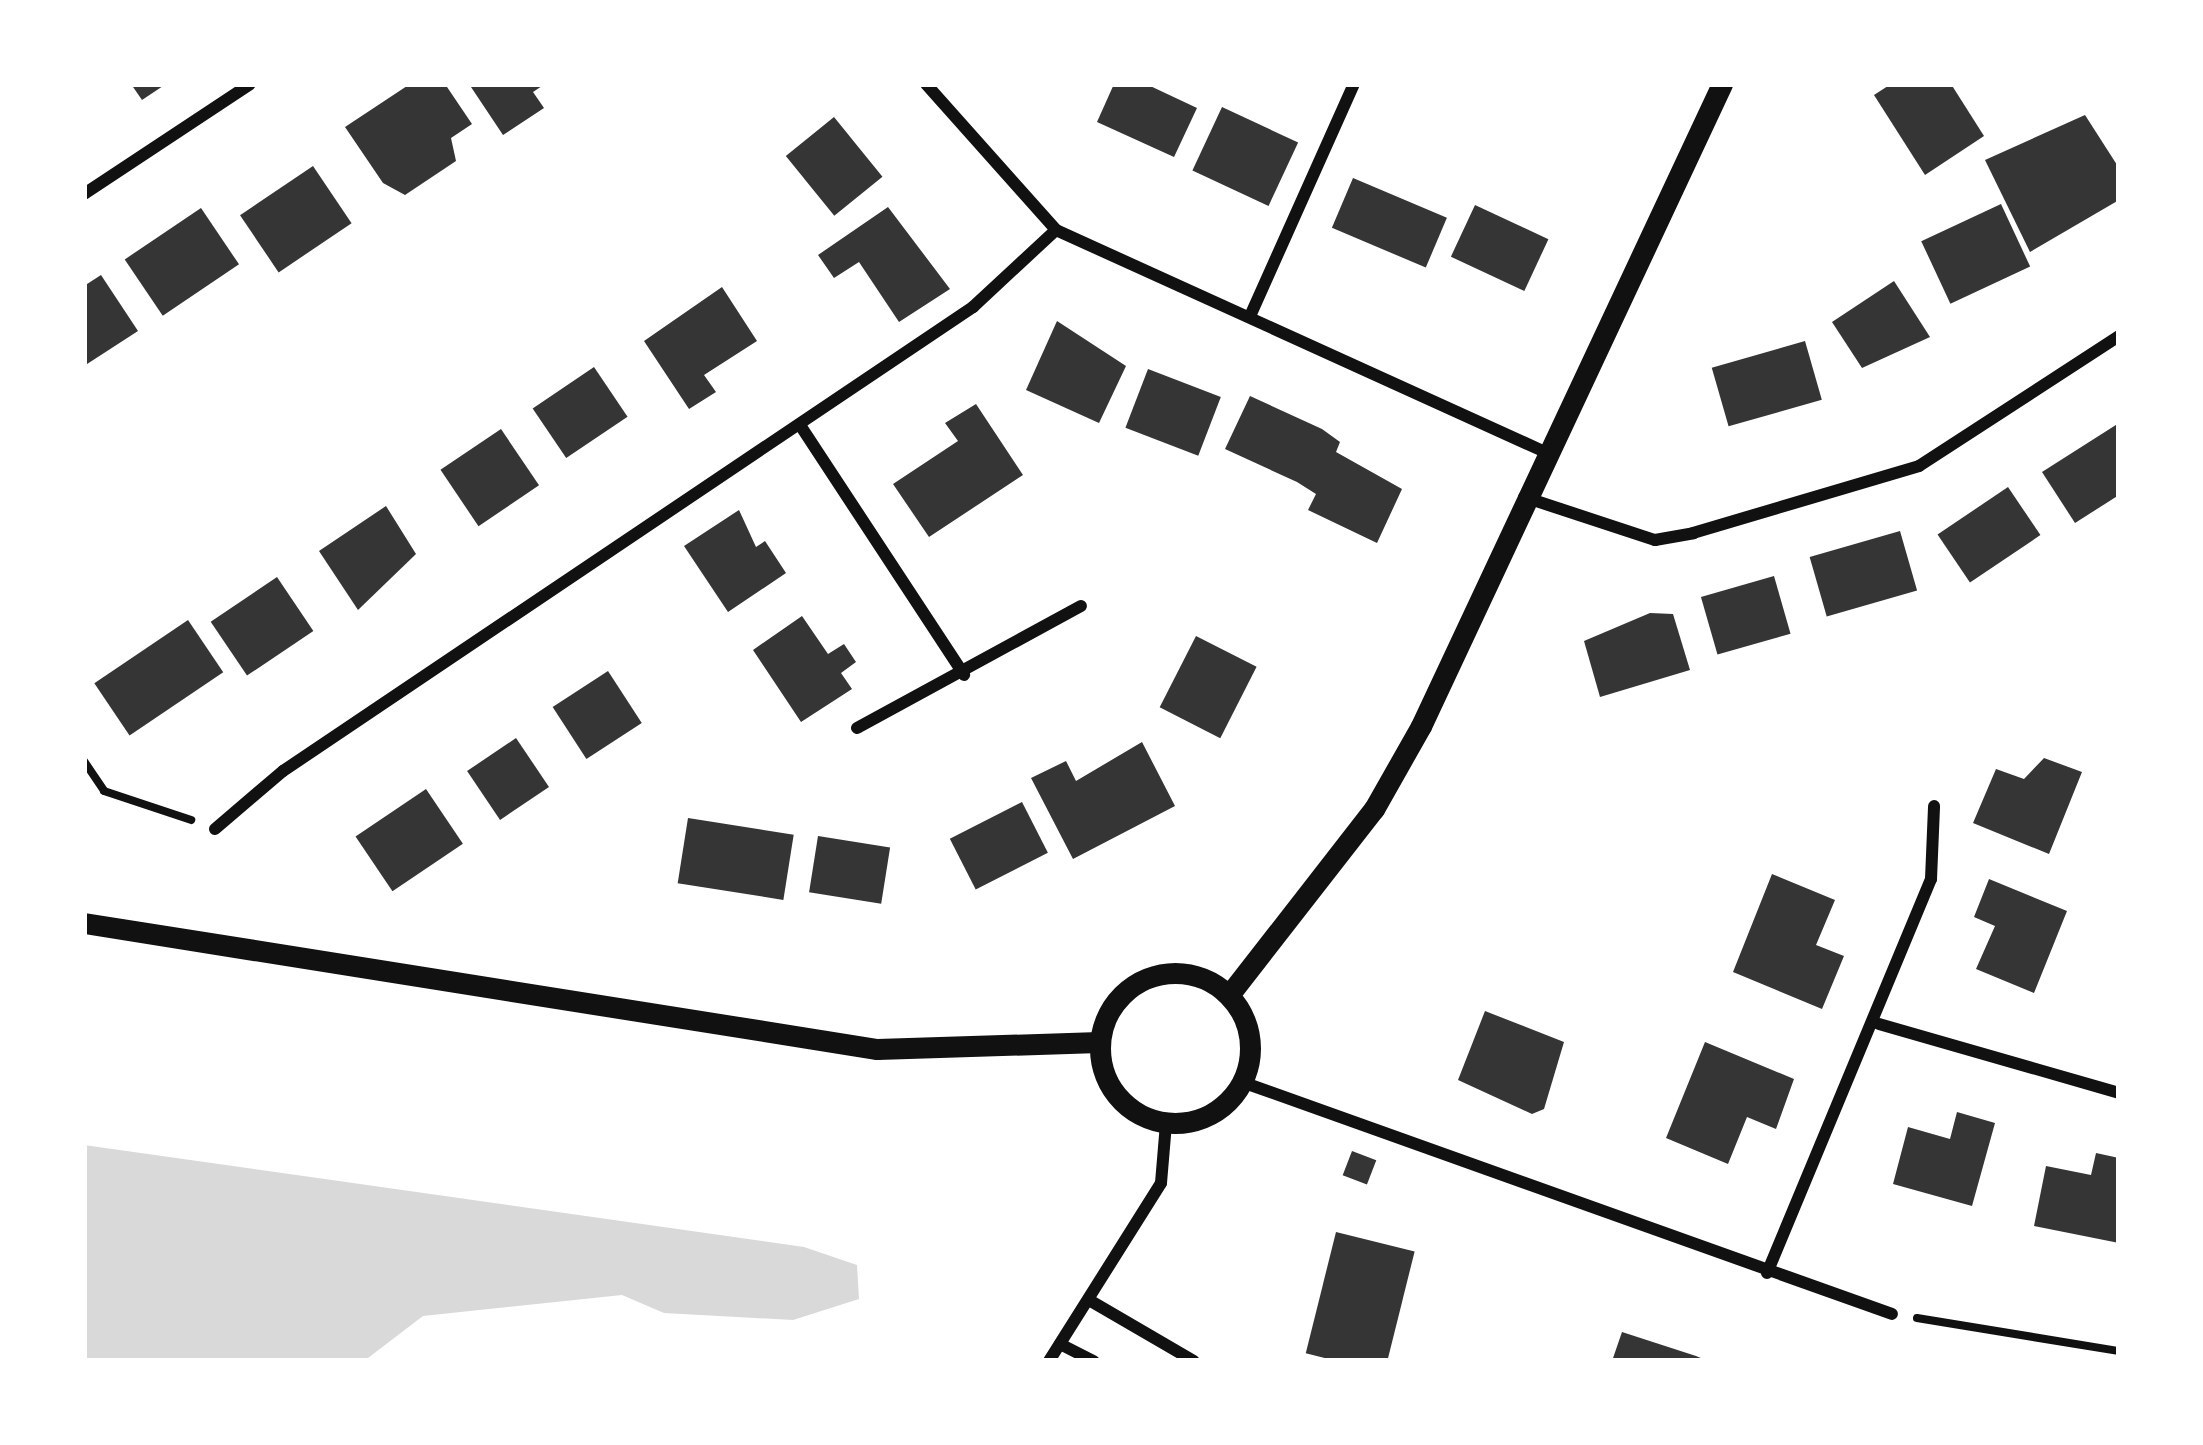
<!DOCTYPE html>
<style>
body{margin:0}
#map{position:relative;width:2203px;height:1445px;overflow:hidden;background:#fff;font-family:"Exo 2",sans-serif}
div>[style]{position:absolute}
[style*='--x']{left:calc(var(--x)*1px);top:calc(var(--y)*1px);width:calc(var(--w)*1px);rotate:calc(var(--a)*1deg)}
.water>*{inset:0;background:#d9d9d9}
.building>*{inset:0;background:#353535;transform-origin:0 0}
.path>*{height:8px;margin:-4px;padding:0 4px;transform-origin:4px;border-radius:4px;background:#111}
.minor>*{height:12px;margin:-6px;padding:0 6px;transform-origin:6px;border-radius:6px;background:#111}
.tertiary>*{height:21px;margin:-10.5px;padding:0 10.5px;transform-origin:10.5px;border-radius:10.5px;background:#111}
.tertiary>.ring{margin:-10.5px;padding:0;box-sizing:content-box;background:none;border:21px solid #111;border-radius:50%}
span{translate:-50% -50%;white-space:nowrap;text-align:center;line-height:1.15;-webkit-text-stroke:10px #fff;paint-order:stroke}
.frame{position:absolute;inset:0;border:87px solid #fff;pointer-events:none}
</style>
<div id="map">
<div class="water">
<div style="clip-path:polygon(84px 1145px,804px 1247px,857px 1265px,859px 1299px,793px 1320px,664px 1313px,622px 1295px,423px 1316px,364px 1361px,84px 1361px)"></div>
</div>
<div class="building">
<div style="clip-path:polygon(131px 84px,166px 84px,142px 100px)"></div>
<div style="clip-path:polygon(410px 84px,445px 84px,472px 124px,451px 138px,456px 161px,405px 195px,383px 183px,345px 127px)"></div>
<div style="clip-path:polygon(469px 84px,545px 84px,533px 92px,544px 108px,503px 135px)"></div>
<div style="clip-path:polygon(1114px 84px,1146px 84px,1197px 108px,1174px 157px,1097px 122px)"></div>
<div style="clip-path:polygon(1891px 84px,1951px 84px,1984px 136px,1925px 175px,1874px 95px)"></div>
<div style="left:1222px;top:107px;width:84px;height:70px;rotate:25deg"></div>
<div style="clip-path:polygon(2085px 115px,2119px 168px,2119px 200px,2030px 252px,1985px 160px)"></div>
<div style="left:834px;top:117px;width:77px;height:62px;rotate:51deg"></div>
<div style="left:313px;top:166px;width:69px;height:88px;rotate:56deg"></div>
<div style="left:1353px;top:178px;width:102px;height:54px;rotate:23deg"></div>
<div style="left:2001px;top:204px;width:69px;height:88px;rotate:65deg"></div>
<div style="left:1475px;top:205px;width:81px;height:57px;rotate:25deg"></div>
<div style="clip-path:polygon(888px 207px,950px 289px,899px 322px,859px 262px,834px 278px,818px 255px)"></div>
<div style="left:201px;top:208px;width:68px;height:92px;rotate:56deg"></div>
<div style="clip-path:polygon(101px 275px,138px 331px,84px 366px,84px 286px)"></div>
<div style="clip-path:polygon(1894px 281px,1930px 337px,1862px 368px,1832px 322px)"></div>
<div style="clip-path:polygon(722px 287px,757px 341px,704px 375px,716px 392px,689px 409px,644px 341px)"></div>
<div style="clip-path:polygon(1057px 321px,1126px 366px,1099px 423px,1026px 390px)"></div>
<div style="left:1805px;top:341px;width:61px;height:97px;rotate:74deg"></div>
<div style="left:594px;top:367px;width:60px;height:74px;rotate:56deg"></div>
<div style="left:1148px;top:369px;width:78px;height:63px;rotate:21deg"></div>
<div style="clip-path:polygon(1250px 396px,1322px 429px,1340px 442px,1336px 452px,1402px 489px,1377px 543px,1308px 510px,1316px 494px,1297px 482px,1225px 449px)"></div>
<div style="clip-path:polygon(976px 404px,1023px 475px,929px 537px,893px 484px,958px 441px,945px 423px)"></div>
<div style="clip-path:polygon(2119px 423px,2119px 495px,2075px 523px,2042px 472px)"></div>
<div style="left:501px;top:429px;width:68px;height:73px;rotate:56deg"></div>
<div style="left:2008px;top:487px;width:58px;height:85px;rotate:56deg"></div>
<div style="clip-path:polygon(386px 506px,416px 554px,358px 610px,319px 551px)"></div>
<div style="clip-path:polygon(739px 510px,756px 547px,765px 541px,786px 573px,728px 612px,684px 546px)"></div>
<div style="left:1900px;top:531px;width:62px;height:94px;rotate:74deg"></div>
<div style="left:1774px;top:576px;width:60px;height:76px;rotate:74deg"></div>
<div style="left:277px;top:577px;width:65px;height:80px;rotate:56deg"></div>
<div style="clip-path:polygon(1650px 613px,1673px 614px,1690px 670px,1600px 697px,1584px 641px)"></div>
<div style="clip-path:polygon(802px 616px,828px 654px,844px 644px,856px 662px,841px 673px,852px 689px,801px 722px,753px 650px)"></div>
<div style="left:188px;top:620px;width:63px;height:113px;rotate:56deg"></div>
<div style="left:1196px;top:636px;width:68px;height:80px;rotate:27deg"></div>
<div style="left:608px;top:671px;width:62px;height:66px;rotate:57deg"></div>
<div style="left:516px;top:738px;width:59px;height:59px;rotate:56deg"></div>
<div style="clip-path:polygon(1142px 742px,1175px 806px,1073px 859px,1031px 778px,1066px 761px,1076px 781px)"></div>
<div style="clip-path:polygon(2044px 758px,2082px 772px,2049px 854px,1973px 823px,1996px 769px,2024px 779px)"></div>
<div style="left:426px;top:789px;width:66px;height:85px;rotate:56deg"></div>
<div style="left:1022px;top:802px;width:57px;height:81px;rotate:63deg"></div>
<div style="left:688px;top:818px;width:107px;height:66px;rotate:9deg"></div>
<div style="left:818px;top:836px;width:73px;height:57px;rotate:9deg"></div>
<div style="clip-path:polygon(1772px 874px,1835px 900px,1816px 945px,1844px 956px,1822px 1009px,1733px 972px)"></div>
<div style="clip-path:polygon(1989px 879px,2067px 911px,2034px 993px,1976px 969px,1995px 926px,1974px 917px)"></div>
<div style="clip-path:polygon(1485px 1011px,1564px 1042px,1544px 1109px,1532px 1114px,1458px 1080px)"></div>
<div style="clip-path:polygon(1705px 1042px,1794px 1079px,1776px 1129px,1747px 1117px,1728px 1164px,1666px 1138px)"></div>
<div style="clip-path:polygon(1957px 1112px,1995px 1123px,1972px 1206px,1893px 1184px,1908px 1127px,1950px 1139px)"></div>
<div style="left:1352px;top:1151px;width:26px;height:26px;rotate:21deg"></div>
<div style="clip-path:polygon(2096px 1153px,2119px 1158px,2119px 1243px,2034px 1226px,2046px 1166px,2091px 1175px)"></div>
<div style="left:1336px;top:1232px;width:81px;height:125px;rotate:14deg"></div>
<div style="clip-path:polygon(1622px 1332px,1696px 1356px,1708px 1361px,1612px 1361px)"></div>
</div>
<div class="path">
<div style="--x:84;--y:761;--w:36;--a:56"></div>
<div style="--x:104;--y:791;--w:92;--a:18.4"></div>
<div style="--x:1917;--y:1318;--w:205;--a:9.3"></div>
</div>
<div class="minor">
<div style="--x:926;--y:84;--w:195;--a:48.3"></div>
<div style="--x:1056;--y:230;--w:535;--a:24.41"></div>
<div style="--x:84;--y:194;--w:199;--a:-33.5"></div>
<div style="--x:1251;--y:314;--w:252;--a:-65.9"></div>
<div style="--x:800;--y:425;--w:299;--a:56.7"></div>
<div style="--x:1524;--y:497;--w:138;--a:18.2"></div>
<div style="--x:1655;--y:540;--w:39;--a:-10"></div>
<div style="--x:1693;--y:533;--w:236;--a:-16.5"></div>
<div style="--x:1919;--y:466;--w:239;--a:-33"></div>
<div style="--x:857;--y:728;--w:255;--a:-28.6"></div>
<div style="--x:215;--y:829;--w:89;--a:-40.5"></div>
<div style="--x:283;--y:771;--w:832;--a:-33.92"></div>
<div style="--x:973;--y:307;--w:113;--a:-42.9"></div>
<div style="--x:1879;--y:1024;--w:250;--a:16"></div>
<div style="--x:1242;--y:1082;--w:690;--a:19.64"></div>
<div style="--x:1767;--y:1273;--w:427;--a:-67.4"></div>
<div style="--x:1931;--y:879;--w:73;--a:-87.6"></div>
<div style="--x:1089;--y:1300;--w:121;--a:30.2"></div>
<div style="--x:1060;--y:1344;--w:38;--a:27"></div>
<div style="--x:1049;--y:1361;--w:210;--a:-57.8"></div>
<div style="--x:1161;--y:1183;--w:60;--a:-85.2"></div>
</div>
<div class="tertiary">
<div style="--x:84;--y:923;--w:803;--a:9.03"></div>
<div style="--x:877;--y:1049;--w:222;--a:-1.8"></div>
<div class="ring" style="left:1100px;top:973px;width:129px;height:129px"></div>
<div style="--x:1229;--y:995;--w:236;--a:-52.1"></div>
<div style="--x:1374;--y:809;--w:95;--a:-60.5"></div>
<div style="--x:1421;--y:726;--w:709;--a:-64.88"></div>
</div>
<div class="frame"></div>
</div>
